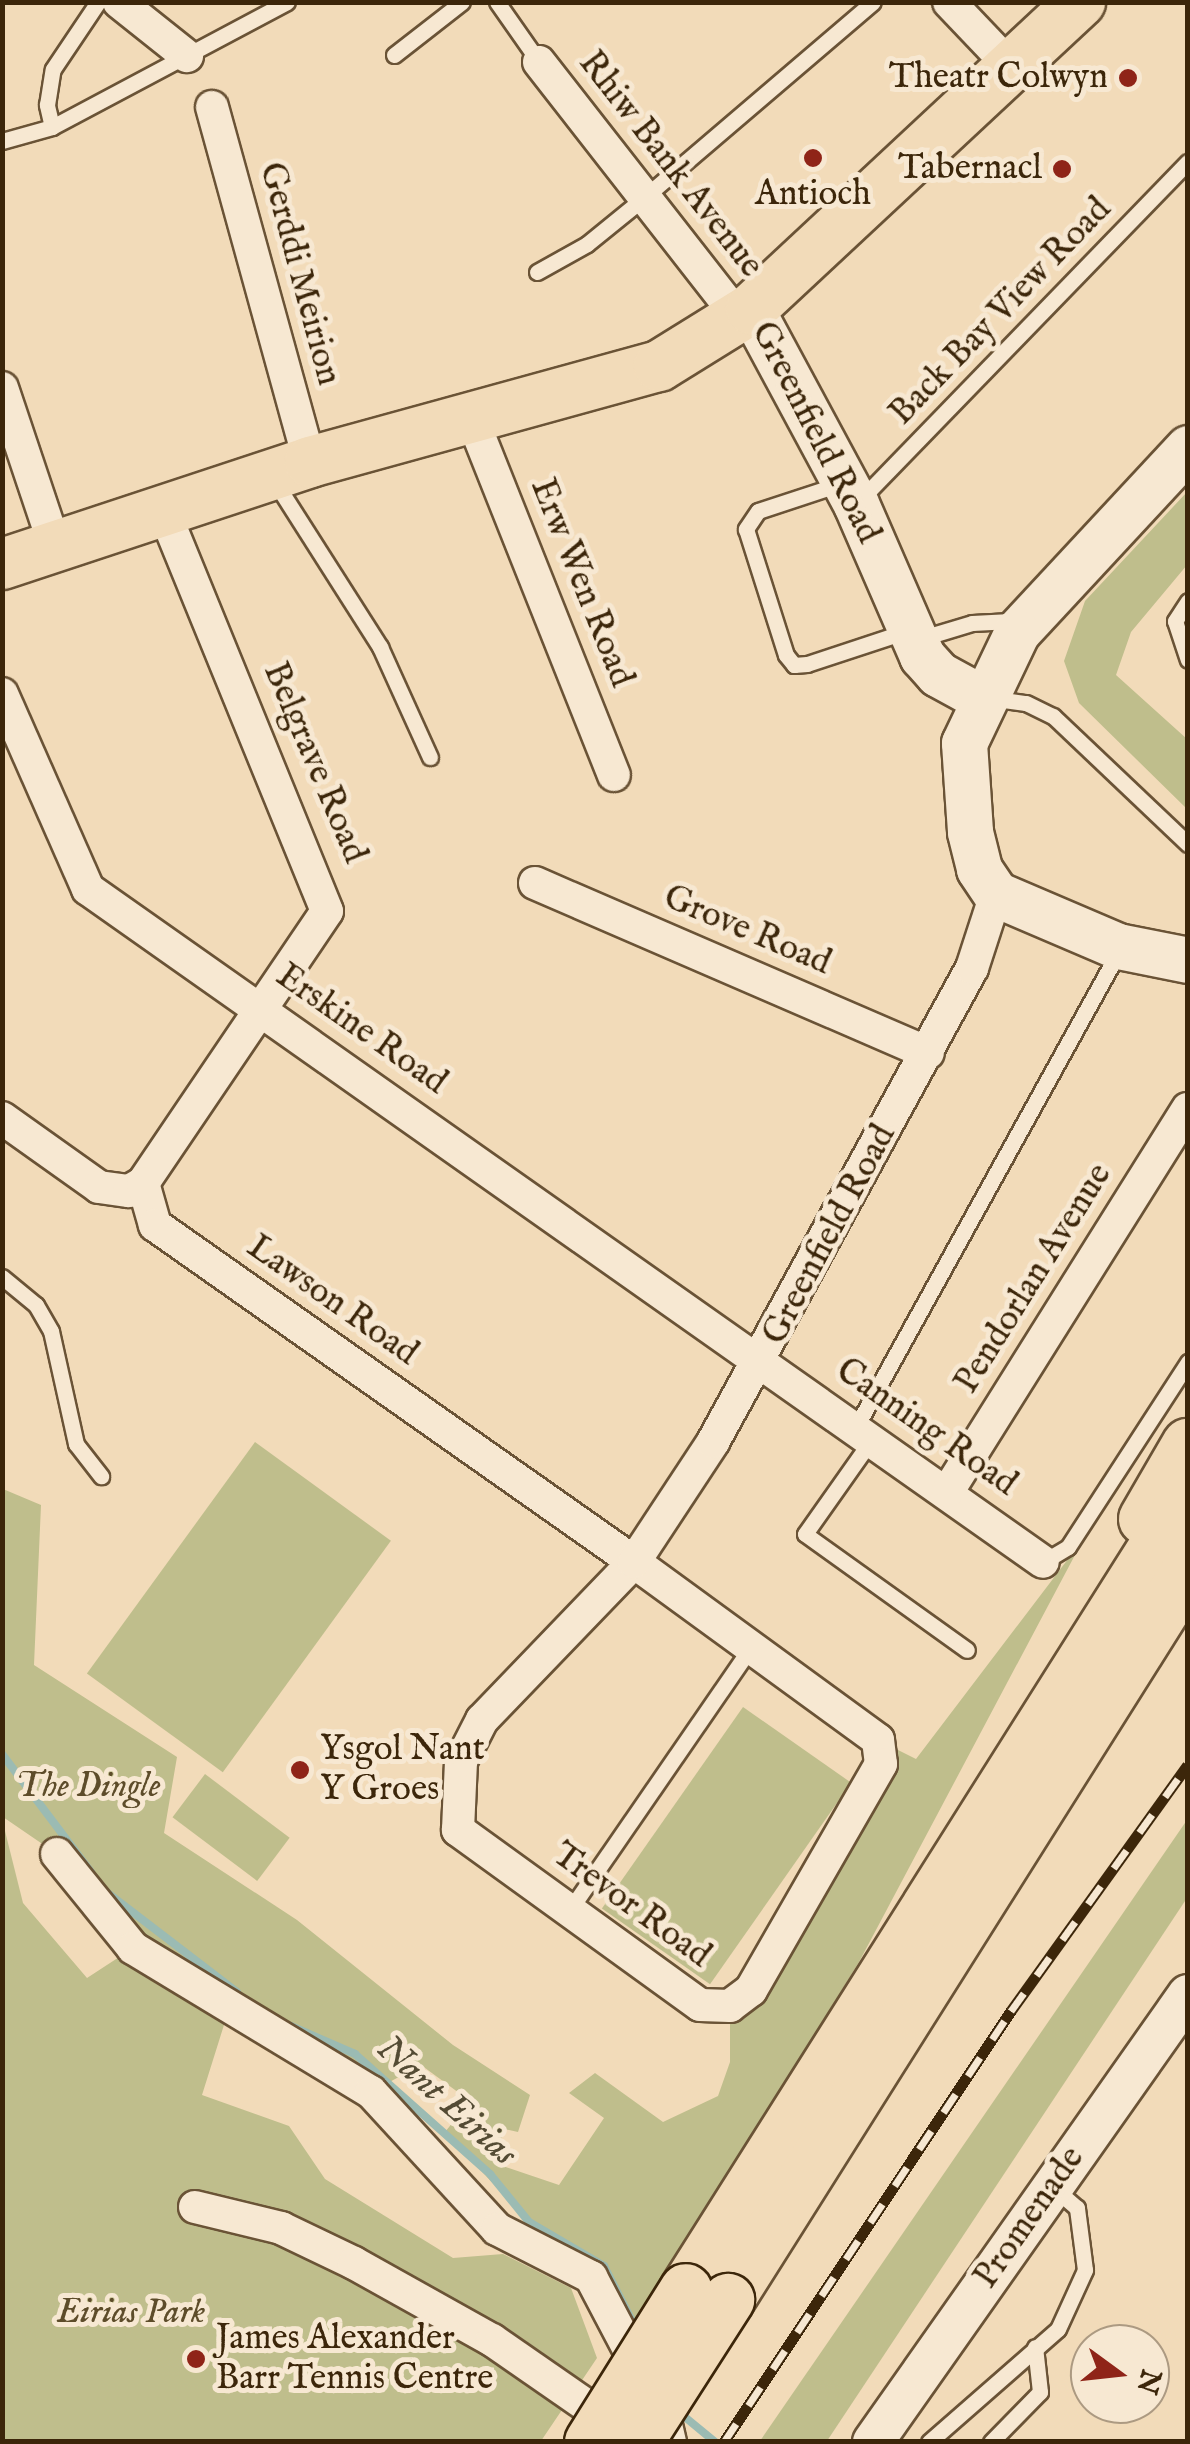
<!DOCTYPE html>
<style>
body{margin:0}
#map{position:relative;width:1190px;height:2444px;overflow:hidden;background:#f2dbb9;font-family:"IM FELL English",serif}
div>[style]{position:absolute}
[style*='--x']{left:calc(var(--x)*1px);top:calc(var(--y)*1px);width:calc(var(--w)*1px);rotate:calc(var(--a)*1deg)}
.green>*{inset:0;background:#bfbe8c;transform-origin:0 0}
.stream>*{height:8px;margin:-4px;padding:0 4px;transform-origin:4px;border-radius:4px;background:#9bbbb3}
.roads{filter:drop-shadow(2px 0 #6a5336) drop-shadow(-2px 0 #6a5336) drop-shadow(0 2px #6a5336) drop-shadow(0 -2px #6a5336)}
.service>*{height:15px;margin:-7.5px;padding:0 7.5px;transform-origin:7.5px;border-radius:7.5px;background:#f7e8d2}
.minor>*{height:32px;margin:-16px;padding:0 16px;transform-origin:16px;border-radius:16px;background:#f7e8d2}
.tertiary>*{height:40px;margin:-20px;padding:0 20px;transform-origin:20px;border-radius:20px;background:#f7e8d2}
.secondary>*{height:45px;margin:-22.5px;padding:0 22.5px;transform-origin:22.5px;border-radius:22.5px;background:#f7e8d2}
.primary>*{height:50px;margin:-25px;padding:0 25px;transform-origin:25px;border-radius:25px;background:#f2dbb9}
.trunk>*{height:52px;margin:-26px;padding:0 26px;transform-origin:26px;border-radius:26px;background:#f2dbb9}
.rail>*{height:11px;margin-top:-5.5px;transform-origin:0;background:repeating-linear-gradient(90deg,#f7e8d2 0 22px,#3c260a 0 44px);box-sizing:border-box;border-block:2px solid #3c260a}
.bridges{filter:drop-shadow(2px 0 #3c260a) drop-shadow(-2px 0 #3c260a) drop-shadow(0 2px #3c260a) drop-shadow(0 -2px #3c260a)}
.trunk-bridge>*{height:52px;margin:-26px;padding:0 26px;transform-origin:26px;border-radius:26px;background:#f2dbb9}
.dots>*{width:28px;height:28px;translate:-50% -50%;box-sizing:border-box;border:5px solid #f7e8d2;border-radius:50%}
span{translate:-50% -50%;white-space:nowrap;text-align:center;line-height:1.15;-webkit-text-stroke:10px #f7e8d2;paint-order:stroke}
.poi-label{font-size:35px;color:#3c260a}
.right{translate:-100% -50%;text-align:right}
.left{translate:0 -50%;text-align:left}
.street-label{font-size:35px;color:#3c260a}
.park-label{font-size:35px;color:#5d4c2a;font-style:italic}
.water-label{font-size:38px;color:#544b34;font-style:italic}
.frame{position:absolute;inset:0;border:5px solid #3c260a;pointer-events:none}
.north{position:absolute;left:1070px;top:2324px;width:100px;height:100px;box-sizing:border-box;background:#f7e8d2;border:2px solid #ac9a82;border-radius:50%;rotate:105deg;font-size:28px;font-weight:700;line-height:40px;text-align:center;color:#3c260a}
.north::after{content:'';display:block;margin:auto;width:35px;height:45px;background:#8f2418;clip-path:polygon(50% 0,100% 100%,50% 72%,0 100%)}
</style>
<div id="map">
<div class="green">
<div style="clip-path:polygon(1187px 492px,1187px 565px,1131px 632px,1116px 675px,1187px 739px,1187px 809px,1079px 703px,1064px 661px,1085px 601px)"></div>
<div style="left:255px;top:1442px;width:168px;height:286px;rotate:36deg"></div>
<div style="clip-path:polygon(3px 1489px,41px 1505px,34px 1665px,177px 1757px,164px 1833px,297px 1920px,453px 2045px,530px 2095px,518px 2132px,504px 2129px,494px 2163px,559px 2185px,604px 2118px,569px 2093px,595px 2073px,663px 2122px,718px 2096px,730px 2062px,730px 2006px,878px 1740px,916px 1759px,1084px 1538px,859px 1962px,635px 2327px,604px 2266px,529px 2222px,445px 2132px,470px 2101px,421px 2065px,371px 2092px,229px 2009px,202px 2095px,289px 2126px,325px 2179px,453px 2258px,503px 2254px,571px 2288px,597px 2358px,541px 2441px,3px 2441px,2px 1819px,23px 1903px,87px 1978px,133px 1948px,57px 1854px,3px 1817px)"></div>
<div style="left:743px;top:1707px;width:132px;height:246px;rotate:35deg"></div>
<div style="left:205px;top:1774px;width:106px;height:54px;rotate:37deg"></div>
<div style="clip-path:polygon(1187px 1820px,1187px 1898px,827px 2441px,760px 2441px)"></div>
</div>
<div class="stream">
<div style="--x:2;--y:1754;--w:148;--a:53"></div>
<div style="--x:105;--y:1891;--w:166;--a:37.4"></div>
<div style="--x:291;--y:2026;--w:70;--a:23.6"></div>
<div style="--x:355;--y:2054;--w:181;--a:41.6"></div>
<div style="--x:490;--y:2174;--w:62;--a:50.9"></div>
<div style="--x:529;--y:2222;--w:87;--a:30.4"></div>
<div style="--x:604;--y:2266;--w:66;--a:63"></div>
<div style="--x:680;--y:2413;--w:45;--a:39.6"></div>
</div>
<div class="roads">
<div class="service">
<div style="--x:497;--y:2;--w:73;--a:55"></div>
<div style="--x:394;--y:55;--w:86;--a:-37.9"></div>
<div style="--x:52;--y:127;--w:23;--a:-103"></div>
<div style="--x:47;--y:105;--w:36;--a:-81"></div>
<div style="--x:53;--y:69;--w:81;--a:-56.1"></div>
<div style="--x:2;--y:141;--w:52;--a:-15.6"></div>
<div style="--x:52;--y:127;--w:266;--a:-28"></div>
<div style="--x:537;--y:272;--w:57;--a:-29.2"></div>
<div style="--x:587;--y:244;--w:68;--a:-39.1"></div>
<div style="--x:640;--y:201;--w:306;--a:-40.5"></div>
<div style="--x:275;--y:482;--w:196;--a:57.5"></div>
<div style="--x:380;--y:647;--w:121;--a:65.6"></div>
<div style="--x:840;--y:484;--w:86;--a:161.8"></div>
<div style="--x:758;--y:511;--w:22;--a:124"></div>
<div style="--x:746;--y:529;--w:132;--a:72.4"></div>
<div style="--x:786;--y:655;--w:13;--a:51"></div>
<div style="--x:794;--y:665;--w:13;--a:-4"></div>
<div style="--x:807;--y:664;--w:105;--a:-18.3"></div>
<div style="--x:859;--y:501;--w:472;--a:-45.9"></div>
<div style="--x:1188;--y:601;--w:24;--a:123"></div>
<div style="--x:1175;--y:621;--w:41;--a:71.6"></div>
<div style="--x:919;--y:639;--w:55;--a:-16.8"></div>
<div style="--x:972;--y:623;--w:34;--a:-3"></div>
<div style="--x:1006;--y:621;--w:7;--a:45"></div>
<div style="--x:989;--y:698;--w:37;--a:8"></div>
<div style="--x:1026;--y:703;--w:30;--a:26"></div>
<div style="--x:1053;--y:716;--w:186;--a:43.5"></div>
<div style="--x:2;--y:1277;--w:44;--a:39.5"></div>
<div style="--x:36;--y:1305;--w:30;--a:60"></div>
<div style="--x:51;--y:1331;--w:116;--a:77.5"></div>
<div style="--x:76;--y:1444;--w:41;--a:52"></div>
<div style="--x:856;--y:1427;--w:531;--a:-61.07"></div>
<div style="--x:872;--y:1439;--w:116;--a:125.2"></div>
<div style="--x:805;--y:1534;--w:199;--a:35.6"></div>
<div style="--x:1043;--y:1562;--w:29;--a:-31"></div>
<div style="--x:1068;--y:1547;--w:221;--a:-57"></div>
<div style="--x:569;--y:1911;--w:321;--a:-55.4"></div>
<div style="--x:929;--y:2442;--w:171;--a:-41.2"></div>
<div style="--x:1058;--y:2329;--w:65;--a:-65.4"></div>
<div style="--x:1085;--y:2270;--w:63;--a:-97.4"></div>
<div style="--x:1077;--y:2208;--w:29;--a:-139"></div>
<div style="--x:991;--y:2442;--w:70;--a:-45.6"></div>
<div style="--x:1040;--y:2392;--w:45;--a:-96.3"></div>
</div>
<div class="minor">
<div style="--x:119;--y:2;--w:87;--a:38.5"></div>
<div style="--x:949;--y:2;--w:86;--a:46.4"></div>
<div style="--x:539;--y:62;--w:325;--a:52"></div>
<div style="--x:212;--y:107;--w:368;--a:74.6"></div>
<div style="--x:2;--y:388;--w:167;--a:71.5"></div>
<div style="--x:473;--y:421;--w:381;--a:68.3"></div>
<div style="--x:2;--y:694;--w:213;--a:66.2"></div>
<div style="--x:88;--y:889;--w:1168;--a:35.17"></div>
<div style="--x:535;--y:883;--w:428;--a:23.4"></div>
<div style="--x:2;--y:1118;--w:119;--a:35.4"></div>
<div style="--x:99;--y:1187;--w:30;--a:8"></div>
<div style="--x:129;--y:1191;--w:16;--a:-30"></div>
<div style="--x:143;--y:1183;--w:328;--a:-55.9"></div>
<div style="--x:327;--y:911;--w:433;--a:-112.2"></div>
<div style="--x:143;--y:1183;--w:44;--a:74.1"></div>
<div style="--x:155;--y:1225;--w:586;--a:35.13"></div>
<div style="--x:634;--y:1562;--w:302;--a:36.1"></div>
<div style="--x:878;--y:1740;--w:24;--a:83"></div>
<div style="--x:881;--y:1764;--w:261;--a:119.9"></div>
<div style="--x:751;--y:1990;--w:26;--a:143"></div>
<div style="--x:730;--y:2006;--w:30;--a:-178"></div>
<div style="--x:700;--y:2005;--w:299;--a:-144.1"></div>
<div style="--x:458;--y:1830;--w:69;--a:-87.5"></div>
<div style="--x:461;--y:1761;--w:46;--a:-62.9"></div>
<div style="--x:482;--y:1720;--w:219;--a:-46.1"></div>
<div style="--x:634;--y:1562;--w:144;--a:-56.6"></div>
<div style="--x:713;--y:1442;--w:540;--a:-61.35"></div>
<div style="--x:972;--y:968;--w:78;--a:-72"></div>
<div style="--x:948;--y:1491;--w:451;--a:-57.9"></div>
<div style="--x:57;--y:1854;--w:121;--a:51"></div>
<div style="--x:133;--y:1948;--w:278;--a:31.2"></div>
<div style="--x:371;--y:2092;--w:186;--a:47.4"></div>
<div style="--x:497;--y:2229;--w:106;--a:27.1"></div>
<div style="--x:591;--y:2277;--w:157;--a:62.3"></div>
<div style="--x:664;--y:2416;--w:27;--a:77"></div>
<div style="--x:195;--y:2207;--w:89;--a:13.7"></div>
<div style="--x:281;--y:2228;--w:81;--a:25.6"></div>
<div style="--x:354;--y:2263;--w:158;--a:29.2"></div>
<div style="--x:492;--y:2340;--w:155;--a:34.7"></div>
</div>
<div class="tertiary">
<div style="--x:873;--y:2442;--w:547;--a:-54.83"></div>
</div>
<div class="secondary">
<div style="--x:751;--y:309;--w:221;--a:61.7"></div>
<div style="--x:856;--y:504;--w:166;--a:66.5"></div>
<div style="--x:922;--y:656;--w:24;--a:48"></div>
<div style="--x:938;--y:674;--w:48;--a:28.7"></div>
<div style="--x:1188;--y:448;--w:251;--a:132.9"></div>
<div style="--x:1017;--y:632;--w:123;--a:115.5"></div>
<div style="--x:964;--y:743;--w:89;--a:86.1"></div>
<div style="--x:970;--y:832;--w:38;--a:76"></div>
<div style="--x:979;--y:869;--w:30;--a:56"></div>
<div style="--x:996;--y:894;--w:133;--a:23.1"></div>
<div style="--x:1118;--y:946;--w:71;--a:11.3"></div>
</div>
<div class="primary">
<div style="--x:2;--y:564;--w:324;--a:-18.3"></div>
<div style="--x:310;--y:462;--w:362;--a:-15.4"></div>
<div style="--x:659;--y:366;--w:108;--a:-31.8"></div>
<div style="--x:751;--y:309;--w:450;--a:-43"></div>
</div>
<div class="trunk">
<div style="--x:1145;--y:1519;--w:86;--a:-59.8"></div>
<div style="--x:686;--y:2290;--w:940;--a:-57.73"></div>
<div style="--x:728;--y:2300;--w:862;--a:-57.75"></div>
</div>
</div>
<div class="rail">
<div style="--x:724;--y:2442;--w:518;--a:-56.34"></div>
<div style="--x:1011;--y:2011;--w:303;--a:-54.3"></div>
</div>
<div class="bridges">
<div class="trunk-bridge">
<div style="--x:591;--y:2442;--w:179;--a:-58"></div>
<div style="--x:637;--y:2442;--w:169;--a:-57.3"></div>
</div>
</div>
<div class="dots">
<div style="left:1128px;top:78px;background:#8f2418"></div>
<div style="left:813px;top:158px;background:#8f2418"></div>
<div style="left:1062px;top:169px;background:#8f2418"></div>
<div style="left:300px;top:1770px;background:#8f2418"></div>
<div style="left:196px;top:2359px;background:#8f2418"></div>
</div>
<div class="poi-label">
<span class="right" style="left:1108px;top:78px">Theatr Colwyn</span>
<span class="right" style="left:1042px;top:169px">Tabernacl</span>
<span style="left:813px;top:195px">Antioch</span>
<span class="left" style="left:320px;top:1770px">Ysgol Nant<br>Y Groes</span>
<span class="left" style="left:216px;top:2359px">James Alexander<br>Barr Tennis Centre</span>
</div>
<div class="street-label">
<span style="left:670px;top:165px;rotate:52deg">Rhiw Bank Avenue</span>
<span style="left:299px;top:274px;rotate:75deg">Gerddi Meirion</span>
<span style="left:1001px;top:312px;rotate:-46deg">Back Bay View Road</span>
<span style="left:815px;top:433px;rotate:63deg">Greenfield Road</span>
<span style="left:581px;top:583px;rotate:68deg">Erw Wen Road</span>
<span style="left:314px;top:763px;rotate:67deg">Belgrave Road</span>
<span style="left:747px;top:931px;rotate:23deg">Grove Road</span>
<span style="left:361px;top:1030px;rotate:35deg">Erskine Road</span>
<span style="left:830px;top:1235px;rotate:-62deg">Greenfield Road</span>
<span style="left:1034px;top:1279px;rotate:-58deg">Pendorlan Avenue</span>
<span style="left:332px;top:1301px;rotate:35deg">Lawson Road</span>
<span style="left:926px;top:1428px;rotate:35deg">Canning Road</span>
<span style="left:631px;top:1906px;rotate:36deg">Trevor Road</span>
<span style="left:1030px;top:2218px;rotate:-55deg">Promenade</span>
</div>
<div class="park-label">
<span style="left:88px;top:1787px">The Dingle</span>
<span style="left:131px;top:2313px">Eirias Park</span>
</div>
<div class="water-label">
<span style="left:446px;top:2102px;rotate:42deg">Nant Eirias</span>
</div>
<div class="frame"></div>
<div class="north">N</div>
</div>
